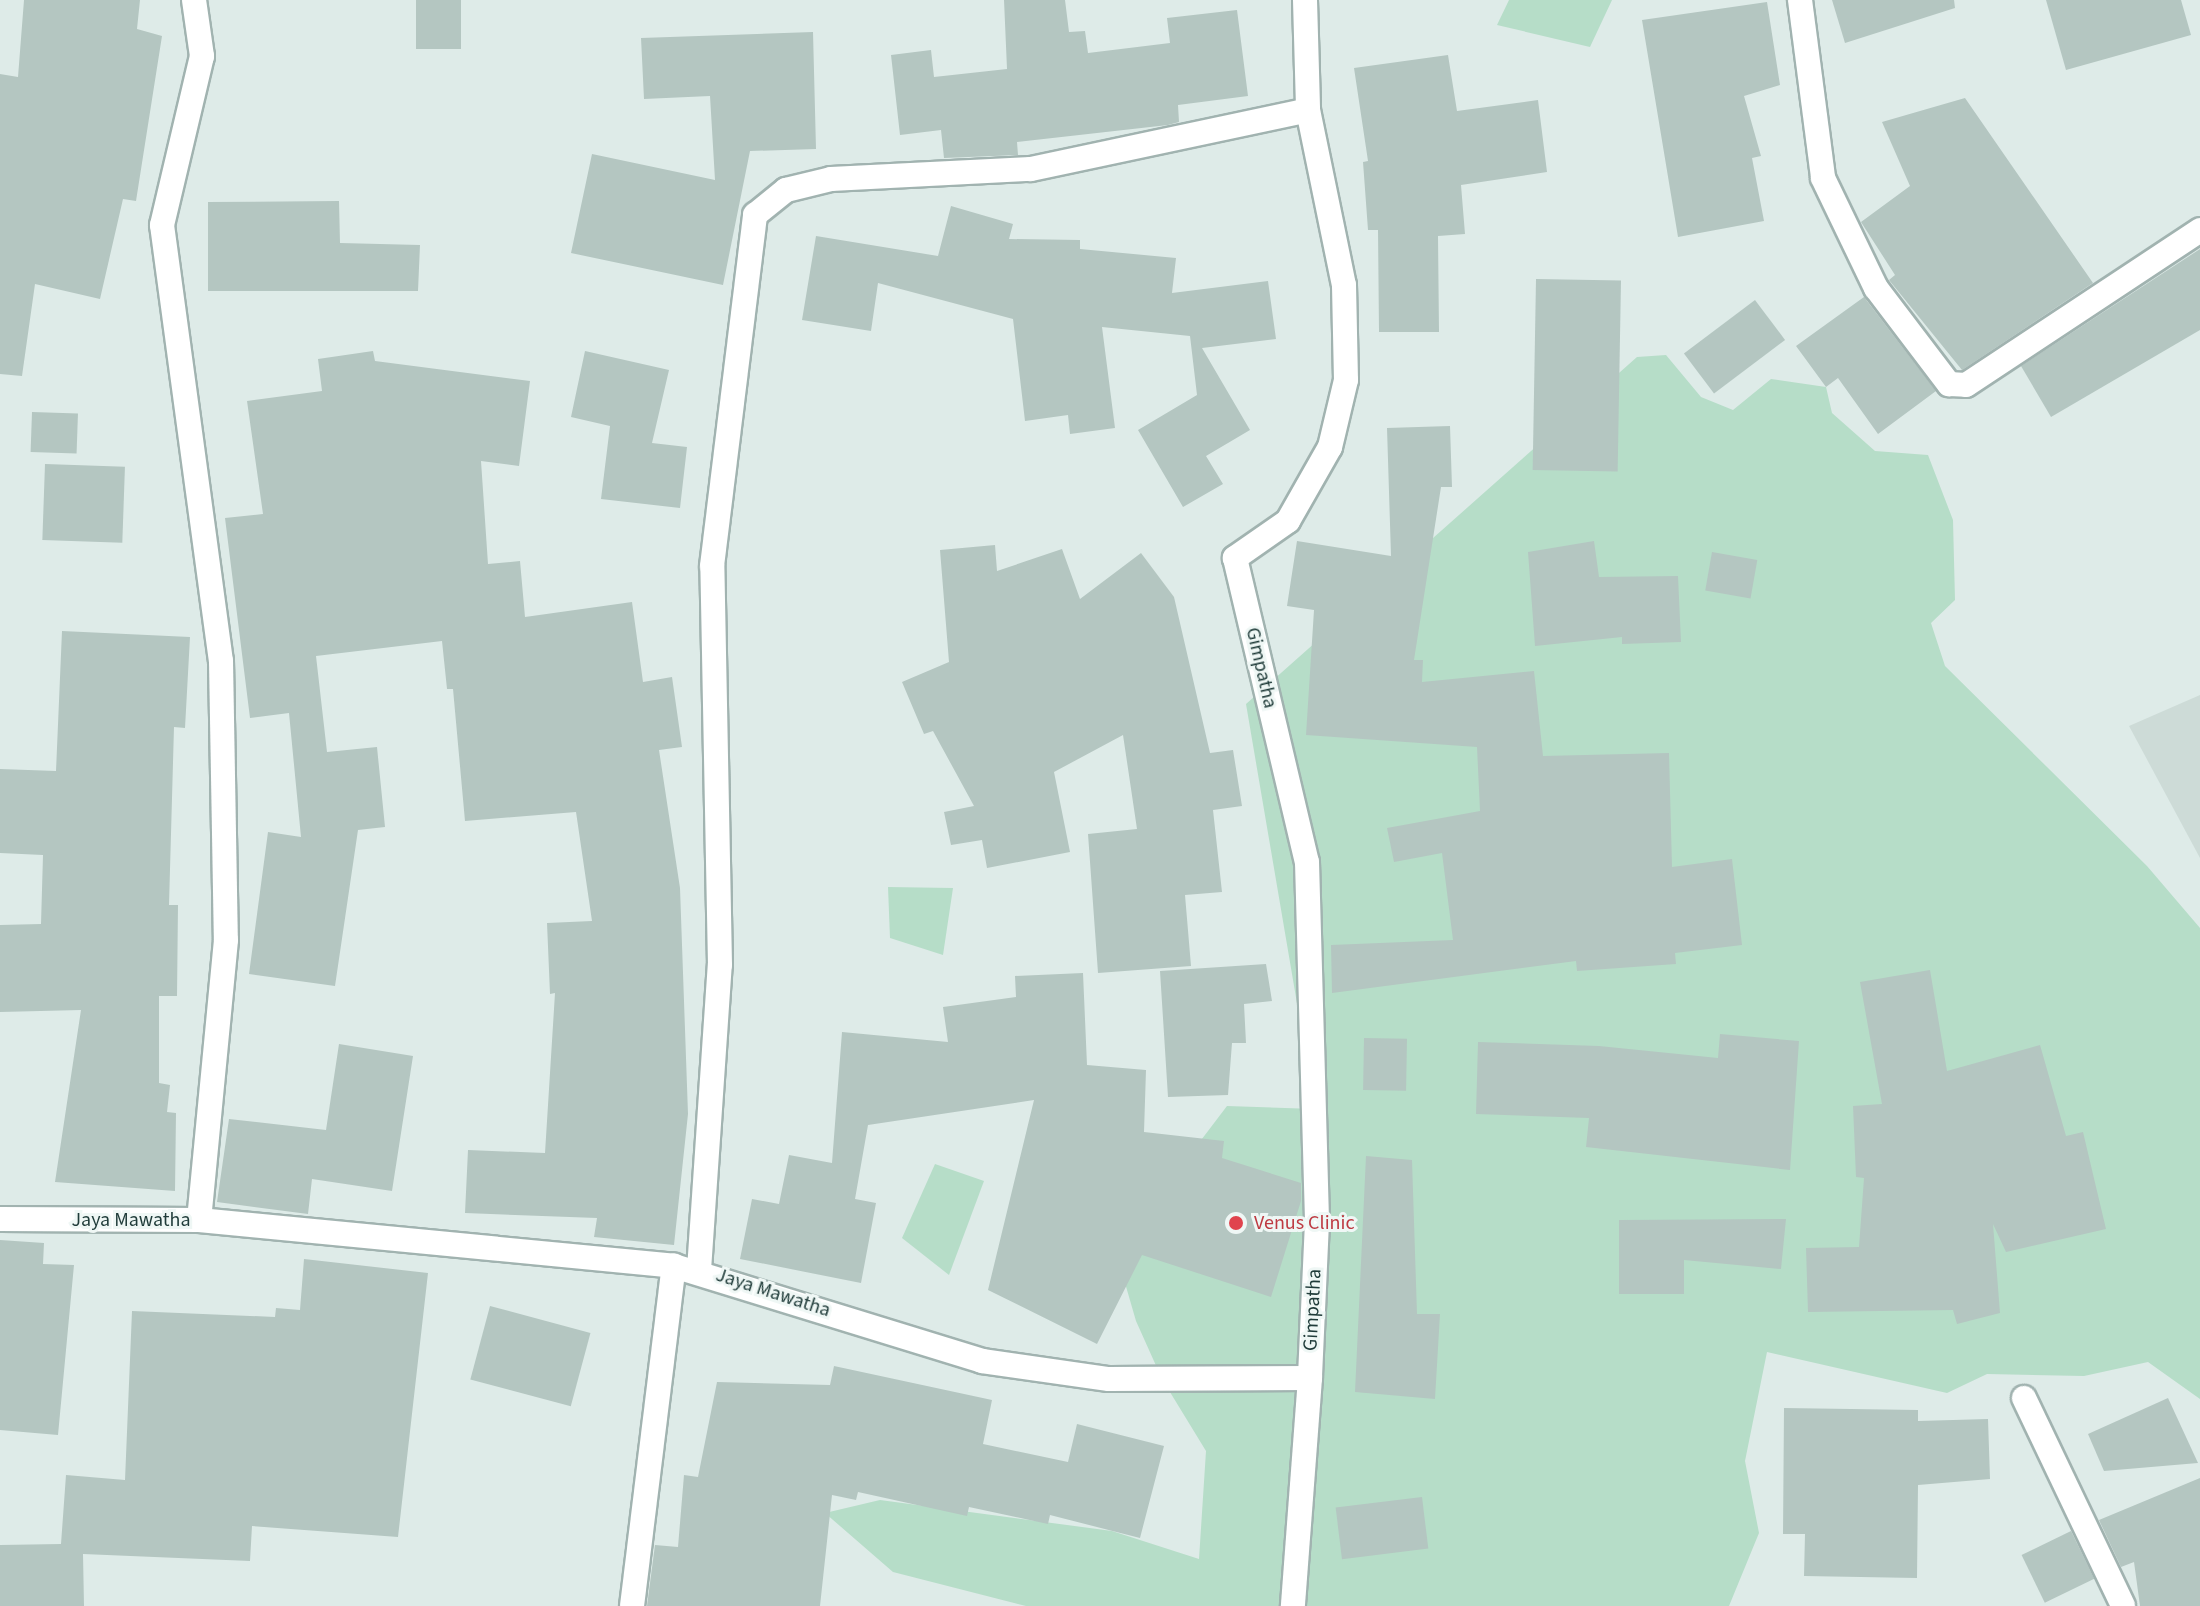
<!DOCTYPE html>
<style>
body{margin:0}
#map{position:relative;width:2200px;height:1606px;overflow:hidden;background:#deebe8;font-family:"Source Sans 3",sans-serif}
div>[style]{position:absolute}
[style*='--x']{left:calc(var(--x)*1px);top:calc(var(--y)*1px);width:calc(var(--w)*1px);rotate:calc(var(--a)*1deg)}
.built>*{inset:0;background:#cddbd7}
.green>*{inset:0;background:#b6ddc8}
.building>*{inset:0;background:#b4c6c1;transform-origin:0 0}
.roads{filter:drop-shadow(2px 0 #a1b3b0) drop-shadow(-2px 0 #a1b3b0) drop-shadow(0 2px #a1b3b0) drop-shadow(0 -2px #a1b3b0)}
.minor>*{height:24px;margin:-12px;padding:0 12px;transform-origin:12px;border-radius:12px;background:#fff}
.dots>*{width:22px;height:22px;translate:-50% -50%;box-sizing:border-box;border:4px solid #eff7f5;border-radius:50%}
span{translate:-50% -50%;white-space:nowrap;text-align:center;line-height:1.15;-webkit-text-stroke:6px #eff7f5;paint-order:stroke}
.street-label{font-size:20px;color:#1f3b39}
.health-label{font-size:20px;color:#be3a42}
.left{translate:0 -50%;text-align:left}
</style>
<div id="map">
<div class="built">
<div style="clip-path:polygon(2200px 695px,2200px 858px,2129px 726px)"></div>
</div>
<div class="green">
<div style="clip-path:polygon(1509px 0,1612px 0,1590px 47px,1497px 25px)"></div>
<div style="clip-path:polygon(1666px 355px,1701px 397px,1733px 410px,1771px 379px,1826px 387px,1832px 413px,1875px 451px,1928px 455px,1953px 520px,1955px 600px,1931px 623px,1945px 666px,2147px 866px,2200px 928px,2200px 1399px,2148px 1362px,2084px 1376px,1987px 1374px,1947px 1393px,1767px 1352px,1745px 1461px,1759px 1533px,1729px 1606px,1026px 1606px,893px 1572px,825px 1513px,880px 1500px,1112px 1531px,1199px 1559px,1206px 1451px,1162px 1379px,1136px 1321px,1116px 1252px,1227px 1106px,1315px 1109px,1246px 704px,1637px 357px)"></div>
<div style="clip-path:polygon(888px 887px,953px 888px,943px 955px,890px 938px)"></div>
<div style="clip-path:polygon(935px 1164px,984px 1181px,949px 1275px,902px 1238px)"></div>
</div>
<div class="building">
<div style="clip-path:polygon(24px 0,140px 0,137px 29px,162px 36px,136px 201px,123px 199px,100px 299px,35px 284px,22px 376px,0 374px,0 74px,18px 77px)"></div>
<div style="left:416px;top:0;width:45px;height:49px"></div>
<div style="clip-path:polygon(1004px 0,1065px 0,1069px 32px,1085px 31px,1088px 53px,1170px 43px,1167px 18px,1237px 10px,1248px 96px,1178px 105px,1179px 122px,1168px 125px,1017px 142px,1018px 155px,944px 158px,941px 130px,900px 135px,891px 55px,931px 50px,934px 77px,1007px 69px)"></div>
<div style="clip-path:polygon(1832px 0,1954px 0,1955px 8px,1845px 43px)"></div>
<div style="clip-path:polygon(2046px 0,2181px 0,2191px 35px,2066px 70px)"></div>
<div style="clip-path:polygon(1767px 2px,1780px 85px,1744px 96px,1761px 156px,1752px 158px,1764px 221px,1678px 237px,1642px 20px)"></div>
<div style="clip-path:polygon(813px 32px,816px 149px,750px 151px,723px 285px,571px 253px,592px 154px,715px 180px,710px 96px,644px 99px,641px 38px)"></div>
<div style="clip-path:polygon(1448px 55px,1457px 111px,1538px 100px,1547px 172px,1461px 185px,1465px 234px,1438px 236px,1439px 332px,1379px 332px,1378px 230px,1368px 230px,1363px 162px,1368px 161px,1354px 68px)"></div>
<div style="clip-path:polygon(1965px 98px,2093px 283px,1962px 370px,1889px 280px,1895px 275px,1861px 222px,1910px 186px,1882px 122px)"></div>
<div style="clip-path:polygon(339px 201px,340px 243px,420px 245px,418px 291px,208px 291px,208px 202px)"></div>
<div style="clip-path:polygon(951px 206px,1013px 224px,1009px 239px,1080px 240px,1080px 249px,1176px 258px,1172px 293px,1268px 281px,1276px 339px,1202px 348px,1250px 430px,1206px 456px,1223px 484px,1183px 507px,1138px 430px,1197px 395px,1190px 336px,1102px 327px,1115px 428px,1070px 434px,1068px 415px,1025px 421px,1013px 319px,878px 283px,871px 331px,802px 320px,816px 236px,938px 256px)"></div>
<div style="clip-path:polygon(2200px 249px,2200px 330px,2051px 417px,2021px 366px)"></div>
<div style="left:1536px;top:279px;width:85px;height:191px;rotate:1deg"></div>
<div style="clip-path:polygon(1864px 297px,1936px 391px,1878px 434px,1838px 378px,1826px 387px,1796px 346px)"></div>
<div style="left:1755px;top:300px;width:50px;height:89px;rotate:53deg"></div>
<div style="clip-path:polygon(373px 351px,375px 361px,530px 381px,519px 466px,481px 461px,488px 564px,520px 561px,525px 617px,632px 602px,643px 682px,672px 677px,682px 747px,659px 750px,680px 888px,688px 1114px,674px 1245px,594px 1237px,597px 1218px,465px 1213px,468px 1150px,545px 1153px,555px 993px,550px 994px,547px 923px,592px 921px,576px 812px,465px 821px,453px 689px,447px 689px,442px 641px,316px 656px,327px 752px,377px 747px,385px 827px,358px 830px,335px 986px,249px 974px,268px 832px,301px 837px,289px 713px,250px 718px,225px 518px,263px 514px,247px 401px,322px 391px,318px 359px)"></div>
<div style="clip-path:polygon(585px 351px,669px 370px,652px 443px,687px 447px,680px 508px,601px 499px,610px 426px,571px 417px)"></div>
<div style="left:32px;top:412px;width:46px;height:40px;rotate:2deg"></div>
<div style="clip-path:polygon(1450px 426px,1452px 487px,1441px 487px,1414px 660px,1423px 660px,1422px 682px,1534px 671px,1543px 756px,1669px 753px,1672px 867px,1732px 859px,1742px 945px,1675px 953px,1676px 964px,1577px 971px,1576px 961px,1332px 993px,1331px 945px,1453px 940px,1442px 853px,1394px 862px,1387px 828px,1480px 811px,1477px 747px,1306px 735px,1314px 610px,1287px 606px,1297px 541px,1391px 556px,1387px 428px)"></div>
<div style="left:45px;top:464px;width:80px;height:76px;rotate:2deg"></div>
<div style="clip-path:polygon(1594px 541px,1599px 577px,1678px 576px,1681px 642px,1622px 644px,1622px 637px,1535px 646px,1528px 552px)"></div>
<div style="clip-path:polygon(995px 545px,997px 571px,1062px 549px,1080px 599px,1141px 553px,1174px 597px,1210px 753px,1233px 750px,1242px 806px,1213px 810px,1222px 892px,1185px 895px,1191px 966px,1098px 973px,1088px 834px,1137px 829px,1123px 735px,1054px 772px,1070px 852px,987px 868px,982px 840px,951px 845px,944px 812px,974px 806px,933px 731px,924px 734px,902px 682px,949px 662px,940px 550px)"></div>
<div style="left:1712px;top:552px;width:46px;height:39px;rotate:10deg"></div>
<div style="clip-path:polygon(62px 631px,190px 637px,185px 728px,174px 727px,169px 905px,178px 905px,177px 996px,159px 996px,159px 1083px,170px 1085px,167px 1112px,176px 1113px,175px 1191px,55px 1182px,81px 1010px,0 1012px,0 925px,41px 924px,43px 855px,0 853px,0 769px,56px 771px)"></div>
<div style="clip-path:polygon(1266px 964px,1272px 1001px,1244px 1004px,1246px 1043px,1232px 1043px,1228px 1095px,1168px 1097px,1160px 971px)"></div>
<div style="clip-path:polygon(1930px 970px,1947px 1071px,2040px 1045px,2066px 1136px,2083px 1132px,2106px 1229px,2006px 1252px,1993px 1224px,2000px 1313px,1957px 1324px,1953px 1310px,1808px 1312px,1806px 1248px,1859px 1247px,1864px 1178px,1856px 1177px,1853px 1106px,1882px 1104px,1860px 982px)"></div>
<div style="clip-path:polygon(1083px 973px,1087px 1065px,1146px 1070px,1144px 1132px,1224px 1141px,1222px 1158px,1301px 1183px,1301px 1201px,1271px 1297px,1142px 1255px,1097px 1344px,988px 1290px,1034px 1100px,868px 1125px,855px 1199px,876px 1203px,861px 1283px,740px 1259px,752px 1199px,779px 1204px,789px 1155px,832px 1163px,842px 1032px,948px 1042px,943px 1007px,1016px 997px,1015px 976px)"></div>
<div style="clip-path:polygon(1720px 1034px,1799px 1041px,1790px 1170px,1586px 1147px,1589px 1118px,1476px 1114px,1478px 1042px,1599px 1046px,1718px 1058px)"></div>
<div style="left:1364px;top:1038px;width:43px;height:52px;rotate:1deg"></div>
<div style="clip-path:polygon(339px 1044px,413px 1056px,392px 1191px,312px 1179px,308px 1214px,217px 1202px,229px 1119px,326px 1130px)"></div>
<div style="clip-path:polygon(1366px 1156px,1412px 1160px,1417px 1314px,1440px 1314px,1435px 1399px,1355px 1392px)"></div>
<div style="clip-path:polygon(1786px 1219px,1781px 1269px,1684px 1260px,1684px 1294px,1619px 1294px,1619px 1220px)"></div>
<div style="clip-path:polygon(0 1240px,44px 1243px,43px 1264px,74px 1265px,58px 1435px,0 1430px)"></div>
<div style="clip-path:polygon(304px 1259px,428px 1273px,398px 1537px,252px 1526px,250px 1561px,83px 1554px,84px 1606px,0 1606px,0 1545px,61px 1544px,66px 1475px,125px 1480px,132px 1311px,275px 1317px,276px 1308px,300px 1310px)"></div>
<div style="left:490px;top:1306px;width:104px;height:76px;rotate:15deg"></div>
<div style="clip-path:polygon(834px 1366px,992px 1400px,983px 1444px,1068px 1462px,1077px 1424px,1164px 1446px,1140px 1538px,1050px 1515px,1048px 1524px,969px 1507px,967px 1516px,858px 1492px,856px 1500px,832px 1495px,820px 1606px,647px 1606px,655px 1545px,678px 1547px,684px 1475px,698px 1477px,717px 1382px,830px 1385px)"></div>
<div style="clip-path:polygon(2168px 1398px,2198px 1463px,2104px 1471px,2088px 1434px)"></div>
<div style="clip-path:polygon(1784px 1408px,1918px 1410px,1918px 1421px,1988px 1419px,1990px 1479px,1918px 1485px,1917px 1578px,1804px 1576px,1805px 1534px,1783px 1534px)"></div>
<div style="clip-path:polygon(2200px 1478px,2200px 1606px,2140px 1606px,2134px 1562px,2121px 1567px,2099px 1520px)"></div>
<div style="left:1422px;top:1497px;width:52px;height:87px;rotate:83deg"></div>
<div style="left:2071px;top:1531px;width:53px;height:55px;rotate:64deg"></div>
</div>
<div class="roads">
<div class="minor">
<div style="--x:194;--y:0;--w:57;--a:81.9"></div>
<div style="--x:202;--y:56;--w:174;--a:103.3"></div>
<div style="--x:162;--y:225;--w:440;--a:82.3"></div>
<div style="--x:221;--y:661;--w:279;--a:89"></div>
<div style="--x:226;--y:940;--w:281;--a:95.5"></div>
<div style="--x:1305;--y:0;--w:110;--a:88.4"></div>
<div style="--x:1308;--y:110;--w:179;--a:78.4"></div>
<div style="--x:1344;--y:285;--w:95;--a:88.8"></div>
<div style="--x:1346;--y:380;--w:69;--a:103.4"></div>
<div style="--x:1330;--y:447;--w:85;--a:119.6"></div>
<div style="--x:1288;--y:521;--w:65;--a:145.1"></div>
<div style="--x:1235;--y:558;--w:312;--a:76.7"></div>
<div style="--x:1307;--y:862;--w:360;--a:88.4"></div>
<div style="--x:1317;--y:1222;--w:156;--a:92.6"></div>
<div style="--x:1800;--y:0;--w:179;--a:82.6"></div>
<div style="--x:1823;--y:178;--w:122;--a:64.3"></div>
<div style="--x:1876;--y:288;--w:121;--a:52.8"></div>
<div style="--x:1949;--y:384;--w:17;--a:3"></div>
<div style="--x:1966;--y:385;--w:281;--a:-33.5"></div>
<div style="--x:0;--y:1219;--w:199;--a:0.3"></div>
<div style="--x:199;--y:1220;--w:477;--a:5.5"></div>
<div style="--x:674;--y:1266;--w:322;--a:17.1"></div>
<div style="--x:982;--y:1361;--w:128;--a:8.1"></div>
<div style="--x:1109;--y:1379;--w:201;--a:-0.3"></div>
<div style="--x:1310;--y:1378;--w:229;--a:94.3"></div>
<div style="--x:699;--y:1270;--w:306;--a:-86.1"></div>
<div style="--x:720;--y:965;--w:399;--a:-91.1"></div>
<div style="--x:712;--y:566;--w:354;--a:-83"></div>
<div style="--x:755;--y:215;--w:40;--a:-39"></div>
<div style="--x:786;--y:190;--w:46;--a:-13.7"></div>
<div style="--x:831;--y:179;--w:200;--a:-2.9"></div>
<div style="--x:1031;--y:169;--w:283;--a:-12"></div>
<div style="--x:2024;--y:1398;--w:230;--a:64.5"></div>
<div style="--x:632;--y:1606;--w:343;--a:-83"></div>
</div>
</div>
<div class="dots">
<div style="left:1236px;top:1223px;background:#e0444e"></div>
</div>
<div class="street-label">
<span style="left:1261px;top:668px;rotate:77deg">Gimpatha</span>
<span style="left:131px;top:1220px">Jaya Mawatha</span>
<span style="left:773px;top:1293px;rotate:18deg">Jaya Mawatha</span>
<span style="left:1313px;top:1310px;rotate:-87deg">Gimpatha</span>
</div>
<div class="health-label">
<span class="left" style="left:1254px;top:1223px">Venus Clinic</span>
</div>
</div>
